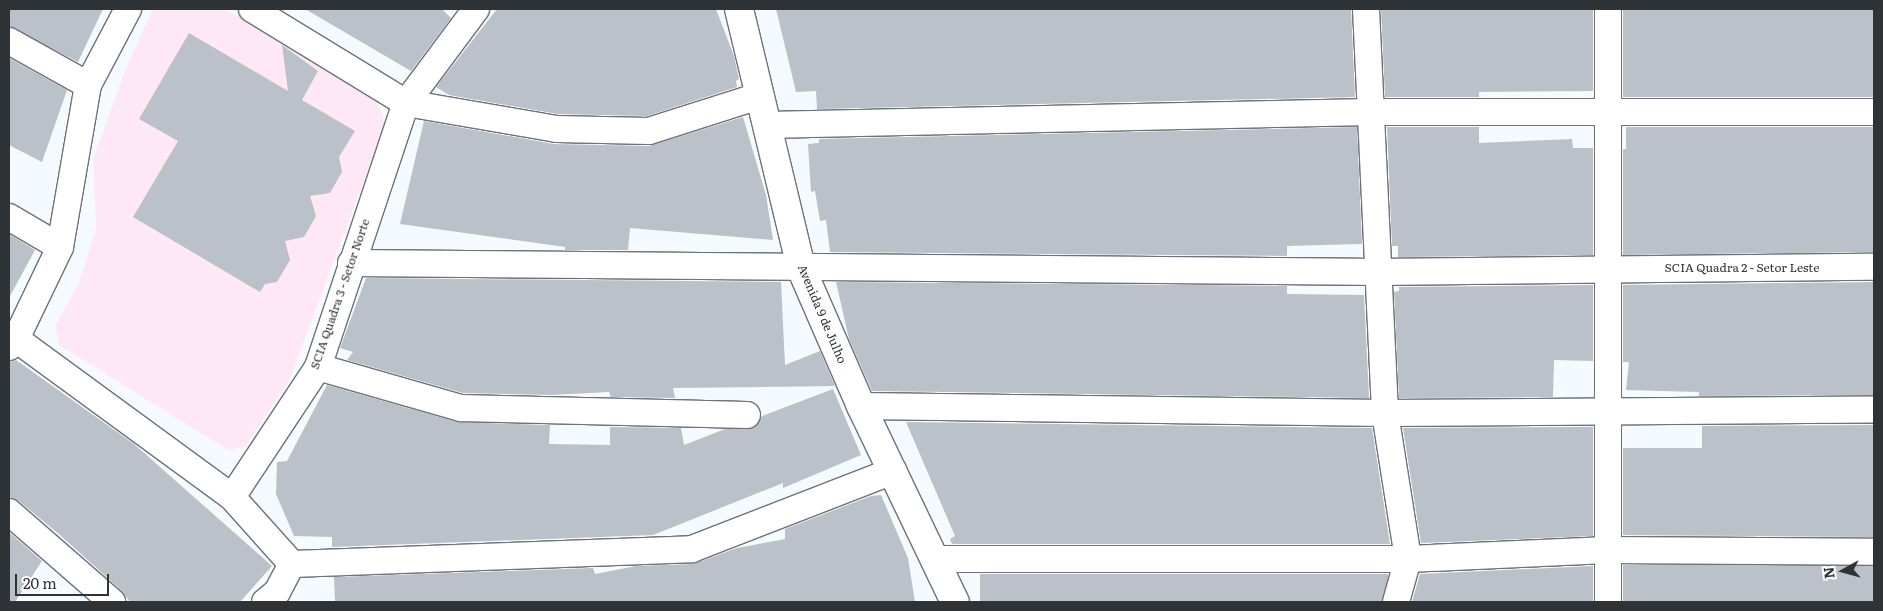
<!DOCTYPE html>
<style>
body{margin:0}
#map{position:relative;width:1883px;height:611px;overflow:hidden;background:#f5fafe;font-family:Literata,serif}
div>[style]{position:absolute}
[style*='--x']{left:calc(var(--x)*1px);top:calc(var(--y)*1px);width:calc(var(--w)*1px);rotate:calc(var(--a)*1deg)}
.education>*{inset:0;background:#fee8f6}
.building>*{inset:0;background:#bac1c8;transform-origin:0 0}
.roads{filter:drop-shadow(1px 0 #6b7278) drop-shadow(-1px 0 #6b7278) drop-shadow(0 1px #6b7278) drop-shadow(0 -1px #6b7278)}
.minor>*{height:26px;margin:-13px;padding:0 13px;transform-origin:13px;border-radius:13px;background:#fff}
.tertiary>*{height:28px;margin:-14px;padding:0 14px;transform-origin:14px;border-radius:14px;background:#fff}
span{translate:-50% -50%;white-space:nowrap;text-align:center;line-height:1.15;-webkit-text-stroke:4.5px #fff;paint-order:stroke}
.street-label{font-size:12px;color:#303335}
.frame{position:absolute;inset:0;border:10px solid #303335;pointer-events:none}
.north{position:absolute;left:1818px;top:546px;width:50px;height:50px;-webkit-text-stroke:4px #fff;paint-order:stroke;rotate:263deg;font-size:14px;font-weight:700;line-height:20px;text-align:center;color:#303335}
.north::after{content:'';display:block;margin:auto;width:18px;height:22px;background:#303335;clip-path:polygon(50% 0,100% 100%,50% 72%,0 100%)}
.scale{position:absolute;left:15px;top:574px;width:94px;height:22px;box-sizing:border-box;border:2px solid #303335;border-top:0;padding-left:6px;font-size:15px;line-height:18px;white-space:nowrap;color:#303335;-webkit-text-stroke:4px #fff;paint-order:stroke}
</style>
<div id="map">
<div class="education">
<div style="clip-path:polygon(153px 9px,225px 9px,377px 99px,385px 124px,290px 379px,245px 447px,228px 450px,59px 345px,55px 326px,79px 283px,96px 228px,93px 159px,128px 63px)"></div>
</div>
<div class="building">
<div style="clip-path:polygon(9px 9px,103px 9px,78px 62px,9px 26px)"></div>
<div style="clip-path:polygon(305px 9px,442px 9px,451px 18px,411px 71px)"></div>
<div style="clip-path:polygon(497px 9px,716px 9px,734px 56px,739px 79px,736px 81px,737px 87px,647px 116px,558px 114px,449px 95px,436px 87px)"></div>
<div style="clip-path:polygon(776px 9px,1351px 9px,1355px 97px,817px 109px,816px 91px,796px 92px)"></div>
<div style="clip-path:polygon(1381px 9px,1593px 9px,1593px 91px,1479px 92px,1479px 97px,1385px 97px)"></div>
<div style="left:1623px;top:9px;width:251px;height:88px"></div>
<div style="clip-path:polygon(189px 33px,288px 91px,282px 45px,318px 71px,302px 100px,355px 131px,339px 157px,342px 172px,330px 193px,310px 196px,316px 216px,304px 237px,285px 241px,290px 260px,277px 282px,265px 284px,260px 292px,133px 217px,178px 141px,139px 119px)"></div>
<div style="clip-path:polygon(9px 58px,67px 90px,42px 162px,9px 145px)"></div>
<div style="clip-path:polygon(743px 117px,766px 195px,773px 240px,630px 228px,628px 250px,565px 250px,565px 247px,400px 224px,424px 121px,554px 144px,649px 146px)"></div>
<div style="clip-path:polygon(1357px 127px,1362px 244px,1287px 246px,1287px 256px,830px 252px,826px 220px,820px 221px,815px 191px,811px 192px,808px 144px,819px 143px,819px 139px)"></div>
<div style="clip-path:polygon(1387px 127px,1479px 127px,1479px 143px,1572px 139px,1573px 148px,1593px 148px,1593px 255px,1398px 257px,1398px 246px,1392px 246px)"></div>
<div style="clip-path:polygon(1626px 127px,1874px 127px,1874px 252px,1623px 255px,1623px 149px,1626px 149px)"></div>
<div style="clip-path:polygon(9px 234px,35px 250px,9px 298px)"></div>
<div style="clip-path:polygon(366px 278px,781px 282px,785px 365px,820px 351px,835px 386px,673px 388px,675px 398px,611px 397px,609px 392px,551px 395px,463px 393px,347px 360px,353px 352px,340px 348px)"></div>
<div style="clip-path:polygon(836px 282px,1287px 286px,1287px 294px,1364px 295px,1369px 398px,872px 391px,849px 339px)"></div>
<div style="clip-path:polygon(1874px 282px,1874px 395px,1699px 396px,1699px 392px,1626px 390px,1629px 362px,1623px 362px,1623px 285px)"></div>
<div style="clip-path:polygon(1593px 285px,1593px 361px,1554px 360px,1553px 397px,1399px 398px,1394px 292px,1399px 291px,1399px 287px)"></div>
<div style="clip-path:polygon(16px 360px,134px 444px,272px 566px,240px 602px,130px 602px,122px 591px,60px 535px,19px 501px,9px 497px,9px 362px)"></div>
<div style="clip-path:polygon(327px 385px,457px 422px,550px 425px,549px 444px,610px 445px,610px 427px,681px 428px,684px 445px,725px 429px,754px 428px,762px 416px,833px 389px,861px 455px,783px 488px,783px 483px,653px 535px,332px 547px,332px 537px,294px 536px,276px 494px,277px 462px,287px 461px)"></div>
<div style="clip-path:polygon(906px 422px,1372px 428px,1390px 544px,952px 544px,950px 539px,955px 536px)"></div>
<div style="clip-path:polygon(1874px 425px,1874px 537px,1623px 535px,1623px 448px,1702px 448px,1702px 426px)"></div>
<div style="clip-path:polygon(1593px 427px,1593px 536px,1421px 543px,1403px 428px)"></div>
<div style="clip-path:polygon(881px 495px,908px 558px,915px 602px,335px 602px,334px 577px,593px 568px,595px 574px,636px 566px,693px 564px,737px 548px,785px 539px,785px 529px,871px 496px)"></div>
<div style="clip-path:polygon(9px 532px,42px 561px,15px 602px,9px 602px)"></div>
<div style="left:1623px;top:565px;width:251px;height:37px"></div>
<div style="clip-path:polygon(1593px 566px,1593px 602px,1412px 602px,1420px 574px)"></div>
<div style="left:980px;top:574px;width:408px;height:29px"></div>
</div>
<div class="roads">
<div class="minor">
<div style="--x:252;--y:9;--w:180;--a:31.4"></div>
<div style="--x:406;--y:103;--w:153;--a:9.8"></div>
<div style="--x:557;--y:129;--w:92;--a:1.2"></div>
<div style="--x:649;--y:131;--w:115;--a:-17.7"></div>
<div style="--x:1366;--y:9;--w:404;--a:87.3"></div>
<div style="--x:1385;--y:413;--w:148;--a:81"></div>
<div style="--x:1408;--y:559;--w:45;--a:105.6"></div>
<div style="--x:9;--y:41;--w:90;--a:29.1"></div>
<div style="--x:766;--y:125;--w:604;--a:-1.23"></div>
<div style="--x:1370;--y:112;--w:504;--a:0"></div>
<div style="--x:9;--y:217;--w:59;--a:30.5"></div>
<div style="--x:351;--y:263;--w:1025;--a:0.5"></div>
<div style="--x:1376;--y:272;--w:498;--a:-0.6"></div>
<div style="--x:16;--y:339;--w:268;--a:36.2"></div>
<div style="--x:232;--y:497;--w:90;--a:48.2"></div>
<div style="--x:292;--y:564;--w:400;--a:-2.1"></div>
<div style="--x:692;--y:549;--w:216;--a:-21.2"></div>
<div style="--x:9;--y:347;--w:11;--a:-49"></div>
<div style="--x:16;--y:339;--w:102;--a:-64.4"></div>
<div style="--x:60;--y:247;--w:164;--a:-80.2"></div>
<div style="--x:88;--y:85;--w:86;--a:-62.2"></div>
<div style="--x:318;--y:367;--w:149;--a:16"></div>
<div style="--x:461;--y:408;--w:286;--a:1.4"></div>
<div style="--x:861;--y:406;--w:524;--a:0.77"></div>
<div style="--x:1385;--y:413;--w:489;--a:-0.4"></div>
<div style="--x:232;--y:497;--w:156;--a:-56.5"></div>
<div style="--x:318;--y:367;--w:278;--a:-71.6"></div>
<div style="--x:406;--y:103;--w:117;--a:-53.3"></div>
<div style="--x:9;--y:512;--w:137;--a:41.1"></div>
<div style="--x:936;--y:559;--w:472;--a:0"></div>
<div style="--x:1408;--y:559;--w:200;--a:-2.6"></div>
<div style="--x:1608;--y:550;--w:266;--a:0.4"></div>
<div style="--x:265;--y:602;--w:16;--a:-40"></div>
<div style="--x:277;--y:592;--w:32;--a:-62"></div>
<div style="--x:1608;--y:602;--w:593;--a:-90"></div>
</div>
<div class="tertiary">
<div style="--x:739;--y:9;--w:266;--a:76.5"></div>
<div style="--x:801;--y:268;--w:150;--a:66.5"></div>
<div style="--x:861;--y:406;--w:217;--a:64.4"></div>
</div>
</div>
<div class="street-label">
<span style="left:1742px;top:268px">SCIA Quadra 2 - Setor Leste</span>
<span style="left:340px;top:294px;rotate:-71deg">SCIA Quadra 3 - Setor Norte</span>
<span style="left:822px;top:314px;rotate:67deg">Avenida 9 de Julho</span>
</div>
<div class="frame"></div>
<div class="north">N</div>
<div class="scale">20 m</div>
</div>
